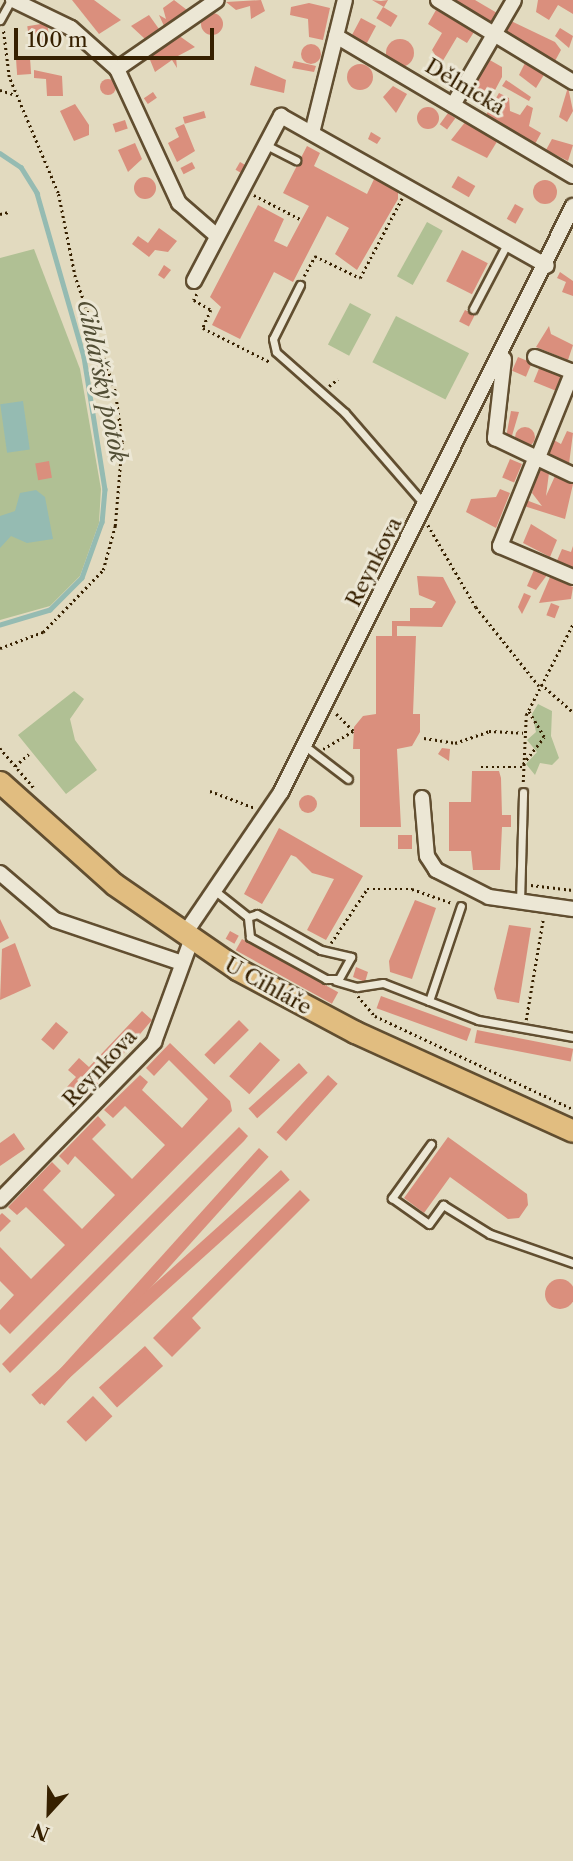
<!DOCTYPE html>
<meta charset="utf-8">
<style>
body{margin:0}
#map{position:relative;width:573px;height:1861px;overflow:hidden;background:#e2dabf;font-family:"Libre Caslon Text",serif}
div>[style]{position:absolute}
[style*='--x']{left:calc(var(--x)*1px);top:calc(var(--y)*1px);width:calc(var(--w)*1px);rotate:calc(var(--a)*1deg)}
.green>*{inset:0;background:#b0c094;transform-origin:0 0}
.water>*{inset:0;background:#95bbb2;transform-origin:0 0}
.stream>*{height:4.5px;margin:-2.25px;padding:0 2.25px;transform-origin:2.25px;border-radius:2.25px;background:#95bbb2}
.building>*{inset:0;background:#da8f7d;transform-origin:0 0}
.round{border-radius:50%}
.path>*{height:2.5px;margin-top:-1.25px;transform-origin:0;background:repeating-linear-gradient(90deg,#362000 0 2px,transparent 0 5.5px)}
.roads{filter:drop-shadow(2px 0 #614e30) drop-shadow(-2px 0 #614e30) drop-shadow(0 2px #614e30) drop-shadow(0 -2px #614e30)}
.service>*{height:7px;margin:-3.5px;padding:0 3.5px;transform-origin:3.5px;border-radius:3.5px;background:#ece7d5}
.minor>*{height:14px;margin:-7px;padding:0 7px;transform-origin:7px;border-radius:7px;background:#ece7d5}
.primary>*{height:21px;margin:-10.5px;padding:0 10.5px;transform-origin:10.5px;border-radius:10.5px;background:#e1bd80}
span{translate:-50% -50%;white-space:nowrap;text-align:center;line-height:1.15;-webkit-text-stroke:6px #ece7d5;paint-order:stroke}
.street-label{font-size:21px;color:#362000}
.water-label{font-size:23px;color:#524e35;font-style:italic}
.north{position:absolute;left:14px;top:1777px;width:70px;height:70px;-webkit-text-stroke:5px #ece7d5;paint-order:stroke;rotate:202deg;font-size:19px;font-weight:700;line-height:28px;text-align:center;color:#362000}
.north::after{content:'';display:block;margin:auto;width:24px;height:32px;background:#362000;clip-path:polygon(50% 0,100% 100%,50% 72%,0 100%)}
.scale{position:absolute;left:14px;top:28px;width:200px;height:32px;box-sizing:border-box;border:4px solid #362000;border-top:0;padding-left:9px;font-size:21px;line-height:24px;white-space:nowrap;color:#362000;-webkit-text-stroke:5px #ece7d5;paint-order:stroke}
</style>
<div id="map">
<div class="green">
<div style="left:427px;top:222px;width:18px;height:62px;rotate:29deg"></div>
<div style="clip-path:polygon(34px 249px,80px 369px,101px 489px,99px 523px,80px 576px,50px 606px,0 620px,0 258px)"></div>
<div style="left:350px;top:303px;width:24px;height:47px;rotate:28deg"></div>
<div style="left:396px;top:316px;width:82px;height:52px;rotate:27deg"></div>
<div style="clip-path:polygon(74px 691px,84px 699px,70px 719px,75px 740px,97px 770px,66px 794px,18px 735px)"></div>
<div style="clip-path:polygon(538px 704px,552px 711px,551px 736px,559px 758px,552px 765px,540px 763px,535px 775px,526px 764px,537px 752px,527px 740px,536px 732px,532px 714px)"></div>
</div>
<div class="water">
<div style="left:23px;top:401px;width:49px;height:23px;rotate:82deg"></div>
<div style="clip-path:polygon(36px 490px,45px 497px,53px 539px,27px 543px,11px 536px,0 548px,0 516px,15px 511px,20px 493px)"></div>
</div>
<div class="stream">
<div style="--x:0;--y:153;--w:25;--a:34"></div>
<div style="--x:21;--y:167;--w:31;--a:58"></div>
<div style="--x:37;--y:193;--w:171;--a:74"></div>
<div style="--x:84;--y:357;--w:134;--a:81"></div>
<div style="--x:105;--y:489;--w:33;--a:95"></div>
<div style="--x:102;--y:522;--w:59;--a:109.7"></div>
<div style="--x:82;--y:578;--w:45;--a:135"></div>
<div style="--x:50;--y:610;--w:52;--a:163.3"></div>
</div>
<div class="building">
<div style="clip-path:polygon(72px 0,94px 0,121px 20px,99px 34px)"></div>
<div style="clip-path:polygon(174px 0,187px 10px,164px 26px,159px 15px,166px 19px,163px 8px)"></div>
<div style="clip-path:polygon(261px 0,265px 11px,251px 19px,250px 6px,236px 10px,226px 2px)"></div>
<div style="clip-path:polygon(372px 0,381px 1px,388px 0,384px 7px)"></div>
<div style="clip-path:polygon(450px 0,475px 0,497px 13px,490px 23px)"></div>
<div style="clip-path:polygon(538px 0,573px 0,573px 14px,558px 5px,549px 20px,536px 12px)"></div>
<div style="clip-path:polygon(309px 3px,330px 8px,323px 40px,309px 37px,308px 19px,290px 15px,291px 7px)"></div>
<div style="left:383px;top:7px;width:17px;height:13px;rotate:31deg"></div>
<div style="clip-path:polygon(436px 10px,474px 32px,467px 43px,457px 37px,441px 64px,432px 50px,442px 33px,428px 24px)"></div>
<div class="round" style="left:201px;top:13px;width:22px;height:22px"></div>
<div style="clip-path:polygon(149px 15px,159px 29px,145px 39px,131px 26px)"></div>
<div style="left:361px;top:18px;width:17px;height:21px;rotate:28deg"></div>
<div style="clip-path:polygon(511px 21px,555px 42px,561px 50px,555px 61px,505px 32px)"></div>
<div style="left:47px;top:23px;width:20px;height:20px;rotate:81deg"></div>
<div style="clip-path:polygon(560px 28px,573px 36px,569px 48px,555px 36px)"></div>
<div style="clip-path:polygon(178px 35px,195px 47px,176px 57px,177px 68px,172px 60px,155px 72px,148px 55px)"></div>
<div class="round" style="left:386px;top:39px;width:28px;height:28px"></div>
<div class="round" style="left:301px;top:44px;width:20px;height:20px"></div>
<div style="left:30px;top:58px;width:16px;height:14px;rotate:86deg"></div>
<div style="clip-path:polygon(488px 59px,502px 67px,502px 77px,494px 92px,487px 88px,483px 94px,472px 87px)"></div>
<div style="clip-path:polygon(294px 61px,316px 66px,314px 72px,292px 68px)"></div>
<div style="clip-path:polygon(525px 63px,545px 73px,536px 88px,519px 75px)"></div>
<div class="round" style="left:347px;top:64px;width:26px;height:26px"></div>
<div style="clip-path:polygon(255px 66px,286px 80px,284px 93px,250px 85px)"></div>
<div style="clip-path:polygon(34px 70px,62px 76px,63px 96px,47px 96px,46px 79px,34px 78px)"></div>
<div class="round" style="left:100px;top:79px;width:16px;height:16px"></div>
<div style="clip-path:polygon(506px 80px,531px 97px,529px 101px,502px 86px)"></div>
<div style="clip-path:polygon(393px 86px,407px 94px,396px 113px,383px 97px)"></div>
<div style="clip-path:polygon(568px 87px,573px 111px,567px 122px,559px 117px)"></div>
<div style="left:153px;top:92px;width:7px;height:11px;rotate:56deg"></div>
<div style="clip-path:polygon(499px 93px,509px 98px,510px 111px,520px 115px,527px 105px,533px 108px,529px 126px,541px 133px,535px 144px,486px 115px)"></div>
<div style="clip-path:polygon(75px 104px,89px 125px,89px 135px,74px 141px,60px 111px)"></div>
<div class="round" style="left:417px;top:107px;width:22px;height:22px"></div>
<div style="left:204px;top:111px;width:7px;height:22px;rotate:74deg"></div>
<div style="left:448px;top:113px;width:9px;height:14px;rotate:36deg"></div>
<div style="left:125px;top:120px;width:9px;height:13px;rotate:72deg"></div>
<div style="clip-path:polygon(466px 121px,498px 140px,487px 158px,451px 140px)"></div>
<div style="clip-path:polygon(184px 124px,195px 151px,177px 162px,168px 143px,179px 137px,175px 128px)"></div>
<div style="clip-path:polygon(371px 132px,381px 138px,377px 144px,368px 139px)"></div>
<div style="clip-path:polygon(552px 139px,573px 145px,568px 161px,546px 150px)"></div>
<div style="clip-path:polygon(135px 143px,142px 159px,128px 172px,118px 150px)"></div>
<div style="clip-path:polygon(307px 146px,320px 153px,314px 166px,367px 194px,375px 177px,398px 190px,398px 199px,357px 270px,335px 254px,349px 228px,327px 216px,293px 282px,274px 272px,240px 339px,212px 325px,221px 307px,210px 297px,258px 205px,284px 219px,274px 241px,287px 247px,309px 206px,283px 193px)"></div>
<div style="left:192px;top:162px;width:7px;height:13px;rotate:63deg"></div>
<div style="left:240px;top:162px;width:8px;height:9px;rotate:30deg"></div>
<div style="left:458px;top:176px;width:20px;height:13px;rotate:30deg"></div>
<div class="round" style="left:134px;top:177px;width:22px;height:22px"></div>
<div class="round" style="left:533px;top:180px;width:24px;height:24px"></div>
<div style="left:515px;top:204px;width:10px;height:17px;rotate:29deg"></div>
<div style="clip-path:polygon(159px 228px,177px 241px,168px 252px,155px 250px,149px 257px,132px 244px,138px 236px,148px 243px)"></div>
<div style="left:462px;top:250px;width:29px;height:35px;rotate:27deg"></div>
<div style="clip-path:polygon(164px 265px,171px 270px,164px 279px,158px 275px)"></div>
<div style="clip-path:polygon(560px 272px,573px 281px,573px 296px,562px 292px,566px 282px,557px 278px)"></div>
<div style="left:465px;top:310px;width:11px;height:13px;rotate:27deg"></div>
<div style="clip-path:polygon(549px 326px,551px 334px,573px 345px,568px 360px,536px 347px)"></div>
<div style="left:518px;top:357px;width:15px;height:15px;rotate:23deg"></div>
<div style="left:540px;top:366px;width:24px;height:17px;rotate:22deg"></div>
<div style="clip-path:polygon(511px 411px,519px 412px,511px 439px,506px 437px)"></div>
<div class="round" style="left:515px;top:427px;width:20px;height:20px"></div>
<div style="clip-path:polygon(567px 431px,573px 433px,569px 464px,546px 455px,552px 439px,561px 444px)"></div>
<div style="left:510px;top:459px;width:13px;height:20px;rotate:23deg"></div>
<div style="left:49px;top:461px;width:17px;height:14px;rotate:80deg"></div>
<div style="clip-path:polygon(539px 469px,549px 473px,546px 496px,555px 476px,573px 484px,565px 519px,524px 506px,526px 500px,542px 506px,532px 493px)"></div>
<div style="clip-path:polygon(500px 489px,510px 493px,496px 528px,466px 512px,471px 499px,496px 497px)"></div>
<div style="clip-path:polygon(531px 524px,557px 540px,550px 557px,523px 543px)"></div>
<div style="clip-path:polygon(573px 546px,573px 569px,556px 563px,562px 549px,571px 552px)"></div>
<div style="clip-path:polygon(534px 570px,547px 575px,536px 590px,527px 586px)"></div>
<div style="clip-path:polygon(417px 576px,443px 577px,456px 602px,442px 627px,397px 626px,397px 636px,416px 636px,413px 714px,420px 714px,420px 732px,412px 746px,397px 749px,401px 827px,360px 827px,360px 749px,353px 749px,354px 727px,363px 716px,376px 714px,376px 636px,392px 636px,392px 621px,410px 621px,410px 608px,432px 608px,436px 602px,419px 595px)"></div>
<div style="clip-path:polygon(550px 577px,573px 587px,571px 599px,539px 603px)"></div>
<div style="clip-path:polygon(524px 593px,531px 596px,522px 614px,518px 607px)"></div>
<div style="left:551px;top:603px;width:9px;height:13px;rotate:21deg"></div>
<div style="clip-path:polygon(442px 748px,450px 749px,449px 761px,438px 754px)"></div>
<div style="clip-path:polygon(472px 771px,499px 771px,501px 778px,502px 815px,511px 815px,511px 827px,502px 827px,500px 870px,473px 870px,471px 851px,449px 851px,449px 802px,471px 802px)"></div>
<div class="round" style="left:299px;top:795px;width:18px;height:18px"></div>
<div style="clip-path:polygon(279px 828px,363px 876px,326px 940px,307px 930px,334px 879px,312px 873px,296px 857px,291px 855px,262px 904px,244px 894px)"></div>
<div style="left:398px;top:835px;width:14px;height:14px"></div>
<div style="clip-path:polygon(415px 900px,436px 908px,412px 979px,390px 972px,389px 961px)"></div>
<div style="clip-path:polygon(0 919px,9px 938px,0 943px)"></div>
<div style="clip-path:polygon(509px 925px,531px 928px,519px 1003px,497px 999px,494px 989px)"></div>
<div style="left:230px;top:931px;width:10px;height:9px;rotate:29deg"></div>
<div style="left:242px;top:939px;width:110px;height:13px;rotate:29deg"></div>
<div style="clip-path:polygon(15px 943px,31px 986px,0 1000px,2px 949px)"></div>
<div style="clip-path:polygon(356px 967px,368px 972px,365px 982px,353px 977px)"></div>
<div style="left:381px;top:996px;width:96px;height:13px;rotate:20deg"></div>
<div style="clip-path:polygon(142px 1011px,152px 1020px,95px 1087px,81px 1076px,77px 1080px,91px 1092px,83px 1101px,67px 1087px,76px 1077px,68px 1070px,79px 1058px,89px 1067px)"></div>
<div style="left:239px;top:1020px;width:14px;height:49px;rotate:45deg"></div>
<div style="left:56px;top:1022px;width:16px;height:23px;rotate:40deg"></div>
<div style="left:477px;top:1030px;width:98px;height:13px;rotate:11deg"></div>
<div style="left:260px;top:1042px;width:27px;height:46px;rotate:42deg"></div>
<div style="clip-path:polygon(170px 1043px,230px 1101px,232px 1111px,10px 1334px,0 1324px,0 1310px,14px 1295px,0 1281px,0 1247px,31px 1279px,65px 1245px,26px 1207px,17px 1215px,8px 1207px,52px 1162px,61px 1171px,43px 1190px,82px 1229px,115px 1195px,75px 1156px,68px 1165px,59px 1156px,98px 1116px,106px 1125px,92px 1139px,132px 1179px,165px 1145px,125px 1106px,113px 1118px,104px 1110px,140px 1075px,148px 1082px,142px 1090px,182px 1128px,208px 1099px,169px 1060px,154px 1076px,146px 1068px)"></div>
<div style="left:299px;top:1063px;width:13px;height:68px;rotate:48deg"></div>
<div style="left:328px;top:1075px;width:13px;height:77px;rotate:42deg"></div>
<div style="clip-path:polygon(239px 1127px,248px 1136px,244px 1141px,10px 1373px,2px 1364px)"></div>
<div style="clip-path:polygon(14px 1133px,25px 1149px,0 1166px,0 1143px)"></div>
<div style="clip-path:polygon(448px 1137px,527px 1194px,528px 1205px,519px 1218px,508px 1219px,450px 1177px,424px 1213px,404px 1198px)"></div>
<div style="left:259px;top:1148px;width:13px;height:335px;rotate:42deg"></div>
<div style="left:281px;top:1170px;width:13px;height:336px;rotate:48deg"></div>
<div style="clip-path:polygon(300px 1190px,310px 1200px,192px 1318px,201px 1328px,172px 1357px,153px 1338px)"></div>
<div style="clip-path:polygon(2px 1213px,11px 1221px,0 1232px,0 1215px)"></div>
<div class="round" style="left:545px;top:1279px;width:30px;height:30px"></div>
<div style="left:145px;top:1346px;width:27px;height:62px;rotate:48deg"></div>
<div style="left:93px;top:1396px;width:28px;height:37px;rotate:46deg"></div>
</div>
<div class="path">
<div style="--x:0;--y:90;--w:16;--a:18"></div>
<div style="--x:254;--y:195;--w:54;--a:27.5"></div>
<div style="--x:0;--y:214;--w:9;--a:-13"></div>
<div style="--x:304;--y:276;--w:23;--a:-61"></div>
<div style="--x:315;--y:256;--w:50;--a:26.1"></div>
<div style="--x:360;--y:278;--w:90;--a:-62.3"></div>
<div style="--x:197;--y:294;--w:7;--a:117"></div>
<div style="--x:194;--y:300;--w:20;--a:30"></div>
<div style="--x:211;--y:310;--w:20;--a:114"></div>
<div style="--x:203;--y:328;--w:75;--a:26.9"></div>
<div style="--x:329;--y:386;--w:11;--a:-38"></div>
<div style="--x:428;--y:525;--w:95;--a:59.7"></div>
<div style="--x:476;--y:607;--w:101;--a:51.4"></div>
<div style="--x:0;--y:648;--w:46;--a:-20.4"></div>
<div style="--x:43;--y:632;--w:86;--a:-45.9"></div>
<div style="--x:103;--y:570;--w:46;--a:-74.7"></div>
<div style="--x:115;--y:526;--w:84;--a:-85.2"></div>
<div style="--x:122;--y:442;--w:51;--a:-97.8"></div>
<div style="--x:115;--y:391;--w:121;--a:-109.3"></div>
<div style="--x:75;--y:277;--w:86;--a:-101.4"></div>
<div style="--x:58;--y:193;--w:126;--a:-112.9"></div>
<div style="--x:9;--y:77;--w:48;--a:-97.1"></div>
<div style="--x:541;--y:684;--w:43;--a:41.2"></div>
<div style="--x:424;--y:738;--w:31;--a:9"></div>
<div style="--x:455;--y:743;--w:36;--a:-19"></div>
<div style="--x:489;--y:731;--w:34;--a:3"></div>
<div style="--x:0;--y:748;--w:52;--a:49.6"></div>
<div style="--x:323;--y:749;--w:35;--a:-31"></div>
<div style="--x:353;--y:731;--w:24;--a:-135"></div>
<div style="--x:523;--y:764;--w:34;--a:-52"></div>
<div style="--x:544;--y:737;--w:31;--a:-121"></div>
<div style="--x:15;--y:766;--w:18;--a:-41"></div>
<div style="--x:481;--y:767;--w:42;--a:0"></div>
<div style="--x:523;--y:782;--w:67;--a:-87.4"></div>
<div style="--x:526;--y:715;--w:102;--a:-62.7"></div>
<div style="--x:210;--y:791;--w:48;--a:20.7"></div>
<div style="--x:531;--y:885;--w:42;--a:6.8"></div>
<div style="--x:331;--y:943;--w:65;--a:-56.3"></div>
<div style="--x:367;--y:889;--w:45;--a:0"></div>
<div style="--x:412;--y:889;--w:42;--a:19.3"></div>
<div style="--x:358;--y:996;--w:26;--a:50"></div>
<div style="--x:375;--y:1016;--w:219;--a:25.2"></div>
<div style="--x:526;--y:1020;--w:101;--a:-80.4"></div>
</div>
<div class="roads">
<div class="service">
<div style="--x:0;--y:20;--w:23;--a:-61"></div>
<div style="--x:266;--y:145;--w:34;--a:27"></div>
<div style="--x:300;--y:285;--w:60;--a:116.6"></div>
<div style="--x:273;--y:339;--w:13;--a:77"></div>
<div style="--x:276;--y:352;--w:92;--a:41.5"></div>
<div style="--x:345;--y:413;--w:121;--a:49"></div>
<div style="--x:473;--y:309;--w:76;--a:-62.4"></div>
<div style="--x:305;--y:746;--w:54;--a:37.5"></div>
<div style="--x:214;--y:890;--w:43;--a:38.5"></div>
<div style="--x:520;--y:902;--w:110;--a:-88.4"></div>
<div style="--x:257;--y:914;--w:73;--a:29.4"></div>
<div style="--x:321;--y:950;--w:31;--a:13"></div>
<div style="--x:351;--y:957;--w:25;--a:119"></div>
<div style="--x:339;--y:979;--w:13;--a:180"></div>
<div style="--x:326;--y:979;--w:87;--a:-151.1"></div>
<div style="--x:250;--y:937;--w:20;--a:-96"></div>
<div style="--x:248;--y:917;--w:9;--a:-18"></div>
<div style="--x:336;--y:981;--w:22;--a:16"></div>
<div style="--x:357;--y:987;--w:26;--a:-9"></div>
<div style="--x:383;--y:983;--w:102;--a:21.3"></div>
<div style="--x:478;--y:1020;--w:97;--a:10.1"></div>
<div style="--x:429;--y:1001;--w:100;--a:-71.4"></div>
<div style="--x:431;--y:1144;--w:67;--a:125.8"></div>
<div style="--x:392;--y:1198;--w:45;--a:35.1"></div>
<div style="--x:429;--y:1224;--w:24;--a:-54"></div>
<div style="--x:443;--y:1205;--w:55;--a:31.7"></div>
<div style="--x:490;--y:1234;--w:88;--a:19.3"></div>
</div>
<div class="minor">
<div style="--x:13;--y:0;--w:64;--a:25.8"></div>
<div style="--x:71;--y:28;--w:62;--a:41.7"></div>
<div style="--x:117;--y:69;--w:148;--a:65.2"></div>
<div style="--x:179;--y:203;--w:50;--a:41"></div>
<div style="--x:438;--y:0;--w:158;--a:31.3"></div>
<div style="--x:336;--y:36;--w:275;--a:30.6"></div>
<div style="--x:117;--y:69;--w:121;--a:-34.6"></div>
<div style="--x:453;--y:105;--w:121;--a:-59.8"></div>
<div style="--x:312;--y:133;--w:137;--a:-76.1"></div>
<div style="--x:194;--y:281;--w:187;--a:-62.2"></div>
<div style="--x:281;--y:116;--w:305;--a:29.4"></div>
<div style="--x:535;--y:357;--w:41;--a:21.5"></div>
<div style="--x:504;--y:359;--w:80;--a:96.5"></div>
<div style="--x:495;--y:438;--w:86;--a:25.4"></div>
<div style="--x:535;--y:459;--w:94;--a:111.9"></div>
<div style="--x:500;--y:546;--w:79;--a:23"></div>
<div style="--x:537;--y:460;--w:96;--a:-68"></div>
<div style="--x:422;--y:798;--w:58;--a:85.1"></div>
<div style="--x:427;--y:856;--w:17;--a:57"></div>
<div style="--x:436;--y:870;--w:59;--a:27"></div>
<div style="--x:489;--y:897;--w:85;--a:8.1"></div>
<div style="--x:0;--y:873;--w:72;--a:40.5"></div>
<div style="--x:55;--y:920;--w:131;--a:18.7"></div>
<div style="--x:190;--y:926;--w:162;--a:-55.8"></div>
<div style="--x:281;--y:792;--w:655;--a:-63.51"></div>
<div style="--x:0;--y:1200;--w:221;--a:-45.7"></div>
<div style="--x:154;--y:1042;--w:108;--a:-69.9"></div>
</div>
<div class="primary">
<div style="--x:0;--y:782;--w:153;--a:41.8"></div>
<div style="--x:114;--y:884;--w:150;--a:34.6"></div>
<div style="--x:237;--y:969;--w:134;--a:28.1"></div>
<div style="--x:355;--y:1032;--w:239;--a:24.4"></div>
</div>
</div>
<div class="street-label">
<span style="left:465px;top:87px;rotate:31deg">Dělnická</span>
<span style="left:374px;top:562px;rotate:-63deg">Reynkova</span>
<span style="left:268px;top:986px;rotate:29deg">U Cihláře</span>
<span style="left:100px;top:1068px;rotate:-47deg">Reynkova</span>
</div>
<div class="water-label">
<span style="left:102px;top:381px;rotate:78deg">Cihlářský potok</span>
</div>
<div class="north">N</div>
<div class="scale">100 m</div>
</div>
